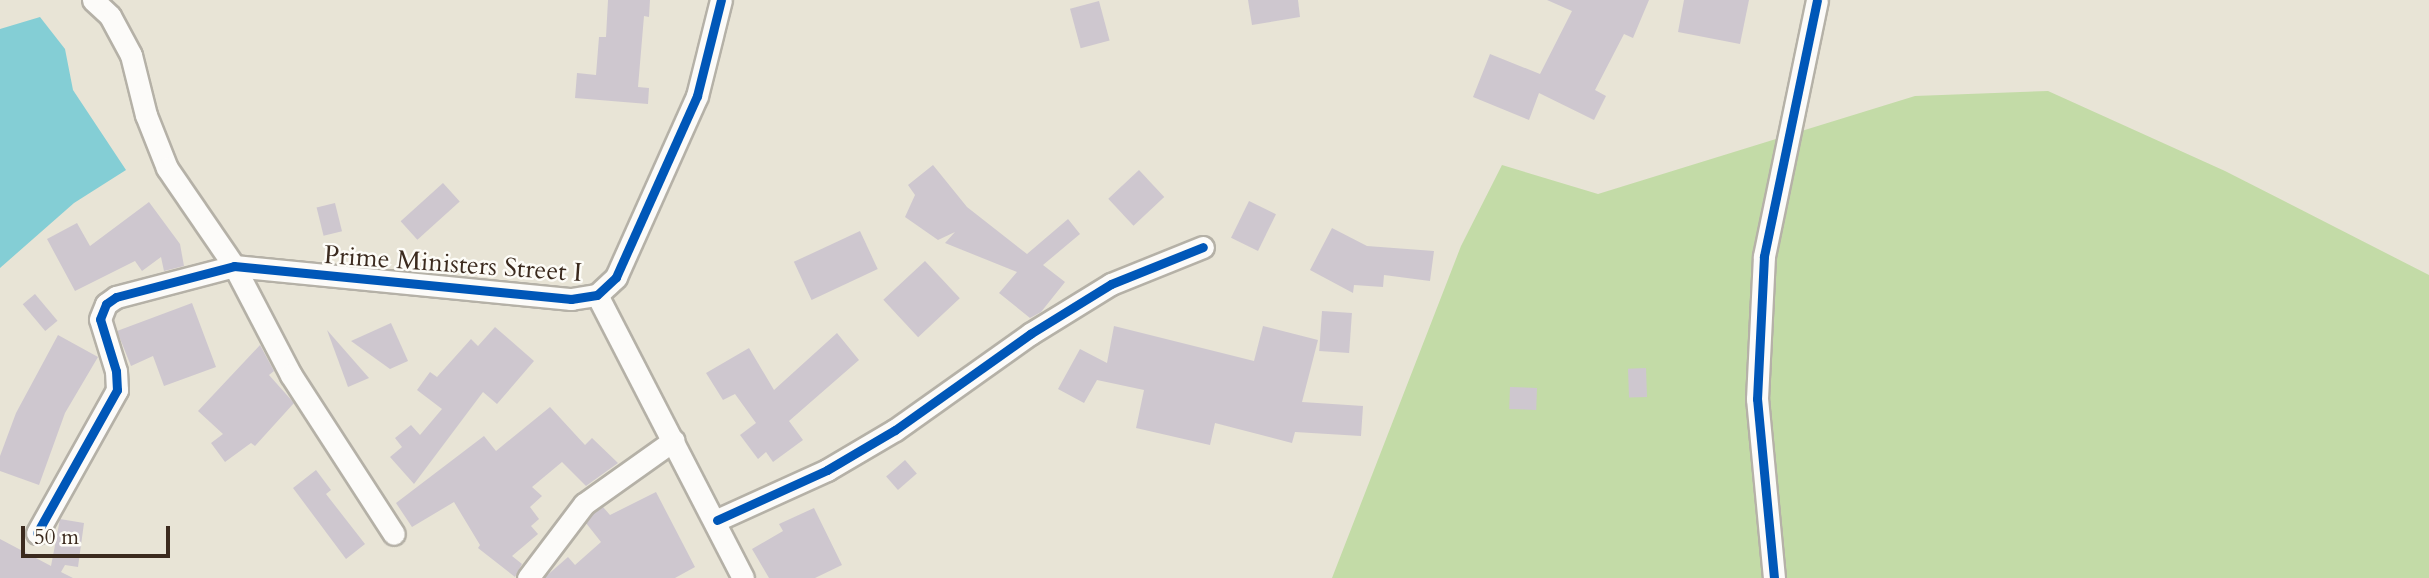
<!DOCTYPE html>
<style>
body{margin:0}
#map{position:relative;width:2429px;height:578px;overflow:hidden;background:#e8e4d6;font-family:Cardo,serif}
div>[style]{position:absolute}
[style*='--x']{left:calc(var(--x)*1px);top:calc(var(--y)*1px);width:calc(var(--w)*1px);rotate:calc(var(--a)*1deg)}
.green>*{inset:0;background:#c3dba7}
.water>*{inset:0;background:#84ced5}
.building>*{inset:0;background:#cec7cf;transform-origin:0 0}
.roads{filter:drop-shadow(2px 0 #b5b1a7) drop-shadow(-2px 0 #b5b1a7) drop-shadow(0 2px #b5b1a7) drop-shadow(0 -2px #b5b1a7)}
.street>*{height:21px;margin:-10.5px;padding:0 10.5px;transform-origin:10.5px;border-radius:10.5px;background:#fcfbf9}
.cycleway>*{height:9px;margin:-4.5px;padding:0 4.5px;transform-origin:4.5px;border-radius:4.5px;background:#0057b8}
span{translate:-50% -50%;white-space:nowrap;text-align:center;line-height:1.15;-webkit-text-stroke:5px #fdfcf7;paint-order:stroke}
.street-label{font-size:26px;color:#3b2a1e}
.scale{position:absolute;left:21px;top:526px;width:149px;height:32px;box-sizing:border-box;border:4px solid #3b2a1e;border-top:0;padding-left:9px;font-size:21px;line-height:24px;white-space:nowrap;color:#3b2a1e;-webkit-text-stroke:5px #fdfcf7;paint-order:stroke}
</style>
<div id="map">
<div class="green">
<div style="clip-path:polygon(2048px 91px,2225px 171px,2429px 275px,2429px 578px,1332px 578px,1461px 246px,1502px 165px,1598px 194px,1915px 96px)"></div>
</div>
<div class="water">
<div style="clip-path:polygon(40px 17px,65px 49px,73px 90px,126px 170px,74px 203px,0 268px,0 29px)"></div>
</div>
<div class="building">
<div style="clip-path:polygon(608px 0,650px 0,649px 17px,644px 16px,638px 87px,649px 88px,648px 104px,575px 98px,577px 73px,596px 75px,599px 37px,606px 37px)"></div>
<div style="clip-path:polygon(1248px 0,1298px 0,1300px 17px,1252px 25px)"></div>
<div style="clip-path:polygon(1547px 0,1649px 0,1633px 38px,1624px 34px,1595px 90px,1606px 96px,1594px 120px,1539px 93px,1529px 120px,1473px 97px,1490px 54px,1540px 74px,1572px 11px)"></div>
<div style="clip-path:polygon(1684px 0,1749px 0,1740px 44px,1678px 32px)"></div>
<div style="left:1099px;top:1px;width:41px;height:30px;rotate:75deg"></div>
<div style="clip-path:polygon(933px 165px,967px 207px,1027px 254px,1068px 219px,1080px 234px,1043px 265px,1065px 282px,1041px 312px,1030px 318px,999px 293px,1017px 272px,945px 243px,955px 232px,938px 240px,905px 217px,915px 195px,908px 185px)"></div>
<div style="left:1139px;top:170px;width:37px;height:42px;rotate:47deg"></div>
<div style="left:443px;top:183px;width:25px;height:57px;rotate:48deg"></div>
<div style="left:1249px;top:201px;width:30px;height:41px;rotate:26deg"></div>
<div style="clip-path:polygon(149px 202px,180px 244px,184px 266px,164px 271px,161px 257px,142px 271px,135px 261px,75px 291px,47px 239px,77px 223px,90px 246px)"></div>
<div style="left:335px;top:203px;width:29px;height:19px;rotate:76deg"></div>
<div style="clip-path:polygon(1332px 228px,1367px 246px,1434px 251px,1430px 281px,1384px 275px,1383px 287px,1354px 285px,1353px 293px,1310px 270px)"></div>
<div style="left:860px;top:231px;width:42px;height:73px;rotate:65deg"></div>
<div style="left:925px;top:261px;width:51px;height:57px;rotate:47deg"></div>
<div style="left:35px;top:294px;width:35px;height:16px;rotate:50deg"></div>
<div style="clip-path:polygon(192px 303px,216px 367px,164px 386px,153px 356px,131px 366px,117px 331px)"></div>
<div style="left:1322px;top:311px;width:30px;height:40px;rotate:4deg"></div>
<div style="clip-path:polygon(391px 323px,408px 361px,390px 369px,351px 341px)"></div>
<div style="clip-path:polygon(1114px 326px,1254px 361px,1263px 326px,1318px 340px,1302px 402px,1363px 406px,1361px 436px,1295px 432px,1292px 443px,1215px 423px,1210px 445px,1136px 428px,1144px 390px,1097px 380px,1084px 403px,1058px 389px,1080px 349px,1107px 363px)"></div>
<div style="clip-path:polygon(495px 327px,534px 361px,497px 404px,483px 392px,414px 484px,390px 457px,402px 447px,395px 438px,411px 425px,420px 435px,442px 409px,417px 390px,430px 372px,437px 377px,471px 339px,478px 346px)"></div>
<div style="clip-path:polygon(327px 330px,369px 378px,348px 387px)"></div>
<div style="clip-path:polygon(837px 333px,859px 360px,789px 421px,803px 440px,773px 462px,766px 452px,758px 459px,740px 435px,756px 423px,735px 394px,723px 400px,706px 373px,749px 348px,774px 390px)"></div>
<div style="clip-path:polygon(58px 335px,98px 357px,65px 413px,39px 485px,0 471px,0 456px,16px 413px)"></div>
<div style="clip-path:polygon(260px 345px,274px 371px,269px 375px,294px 403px,255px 446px,251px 443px,225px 462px,211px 443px,223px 434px,198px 411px)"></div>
<div style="left:1646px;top:368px;width:29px;height:18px;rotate:88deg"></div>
<div style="left:1510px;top:387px;width:27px;height:22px;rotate:2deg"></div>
<div style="clip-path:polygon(550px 407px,585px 445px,592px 438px,618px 463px,586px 486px,562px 462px,532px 487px,542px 496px,530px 507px,539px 519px,531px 526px,538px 534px,512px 556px,522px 564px,515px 577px,478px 548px,480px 545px,454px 502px,412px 527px,396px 503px,484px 436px,496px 451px)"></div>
<div style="left:905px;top:460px;width:18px;height:25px;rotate:49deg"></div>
<div style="clip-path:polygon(316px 470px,331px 490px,326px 494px,365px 544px,346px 559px,293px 488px)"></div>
<div style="clip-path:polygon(656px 492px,695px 567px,675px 578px,544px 578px,568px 557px,575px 565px,601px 542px,586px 523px,593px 514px,603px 507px,610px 515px)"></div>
<div style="clip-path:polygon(814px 508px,842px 565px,815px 578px,769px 578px,752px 549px,783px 531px,779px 524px)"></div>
<div style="clip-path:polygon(60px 519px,84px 523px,78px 567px,65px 565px,61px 572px,73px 578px,0 578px,0 539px,51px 566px)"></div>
</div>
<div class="roads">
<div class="street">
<div style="--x:93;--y:0;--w:23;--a:43"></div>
<div style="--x:110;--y:16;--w:44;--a:61.7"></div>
<div style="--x:131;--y:55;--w:62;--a:76"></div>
<div style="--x:146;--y:115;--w:57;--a:68.4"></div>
<div style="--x:167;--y:168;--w:119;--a:55.6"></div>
<div style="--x:234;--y:266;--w:123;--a:62.4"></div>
<div style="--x:291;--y:375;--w:189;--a:57.1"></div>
<div style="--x:597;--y:295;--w:318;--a:62.7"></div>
<div style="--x:717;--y:520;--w:121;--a:-24.4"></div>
<div style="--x:827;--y:470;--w:79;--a:-30.5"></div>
<div style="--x:895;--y:430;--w:166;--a:-35.4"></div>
<div style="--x:1030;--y:334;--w:95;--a:-31.7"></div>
<div style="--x:1111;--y:284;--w:99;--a:-21.9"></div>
<div style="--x:37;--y:533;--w:164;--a:-60.8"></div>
<div style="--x:117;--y:390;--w:19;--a:-93"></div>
<div style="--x:116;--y:371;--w:54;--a:-107.1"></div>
<div style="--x:100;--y:319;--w:16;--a:-68"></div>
<div style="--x:106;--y:304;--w:12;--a:-35"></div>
<div style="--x:116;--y:297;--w:122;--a:-14.7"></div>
<div style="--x:234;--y:266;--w:339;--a:5.6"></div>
<div style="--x:571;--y:299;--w:26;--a:-9"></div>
<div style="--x:597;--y:295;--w:26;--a:-43"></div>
<div style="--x:616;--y:277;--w:198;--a:-65.9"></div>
<div style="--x:697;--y:96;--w:99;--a:-76"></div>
<div style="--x:528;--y:578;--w:93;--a:-52.9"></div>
<div style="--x:584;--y:504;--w:110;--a:-35.4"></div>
<div style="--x:1774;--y:578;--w:180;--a:-95.4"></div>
<div style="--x:1757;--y:399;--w:143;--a:-87.2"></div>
<div style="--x:1764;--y:256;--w:261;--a:-78.3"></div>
</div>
</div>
<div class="cycleway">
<div style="--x:717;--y:520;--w:121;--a:-24.4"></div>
<div style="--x:827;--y:470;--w:79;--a:-30.5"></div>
<div style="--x:895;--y:430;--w:166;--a:-35.4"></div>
<div style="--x:1030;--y:334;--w:95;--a:-31.7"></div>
<div style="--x:1111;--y:284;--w:99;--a:-21.9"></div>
<div style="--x:37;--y:533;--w:164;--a:-60.8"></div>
<div style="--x:117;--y:390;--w:19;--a:-93"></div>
<div style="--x:116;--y:371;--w:54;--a:-107.1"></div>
<div style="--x:100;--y:319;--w:16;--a:-68"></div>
<div style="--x:106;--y:304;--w:12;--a:-35"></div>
<div style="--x:116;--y:297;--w:122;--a:-14.7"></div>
<div style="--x:234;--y:266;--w:339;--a:5.6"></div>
<div style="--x:571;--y:299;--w:26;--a:-9"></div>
<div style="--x:597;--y:295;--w:26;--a:-43"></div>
<div style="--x:616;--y:277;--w:198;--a:-65.9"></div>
<div style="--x:697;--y:96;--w:99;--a:-76"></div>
<div style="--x:1774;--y:578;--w:180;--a:-95.4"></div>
<div style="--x:1757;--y:399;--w:143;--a:-87.2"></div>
<div style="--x:1764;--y:256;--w:261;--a:-78.3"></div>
</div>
<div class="street-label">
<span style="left:453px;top:264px;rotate:4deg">Prime Ministers Street I</span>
</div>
<div class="scale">50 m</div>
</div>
